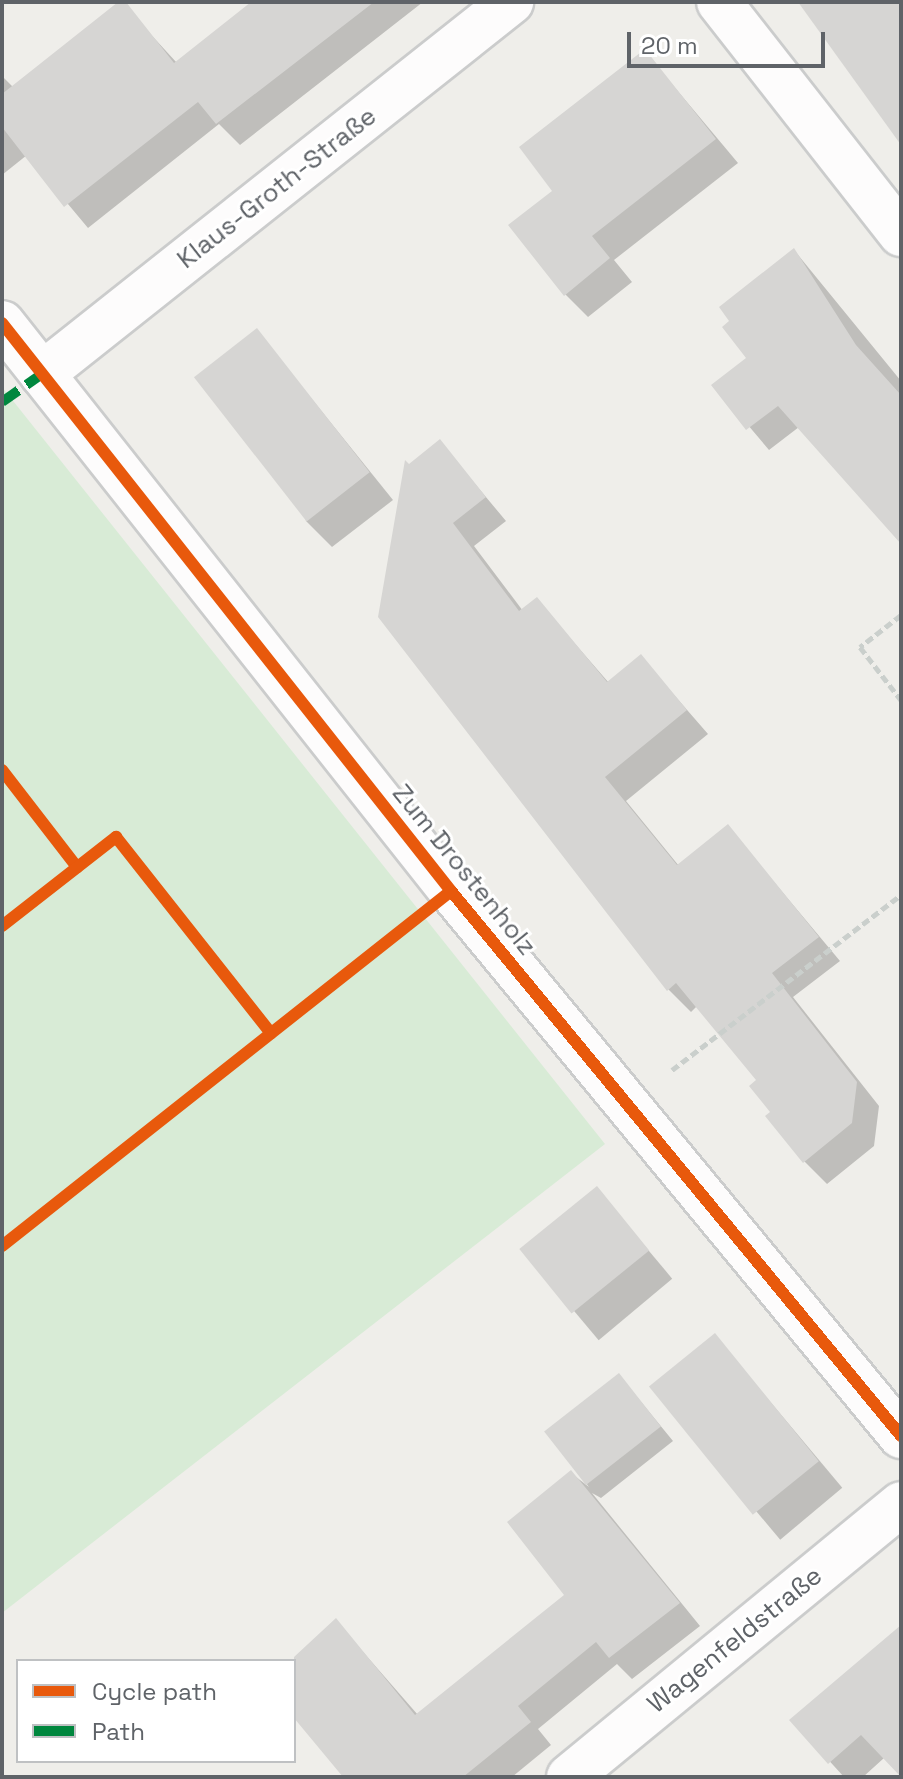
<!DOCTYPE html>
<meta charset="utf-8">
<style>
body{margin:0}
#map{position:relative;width:903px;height:1779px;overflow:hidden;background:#efeeea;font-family:"Space Grotesk",sans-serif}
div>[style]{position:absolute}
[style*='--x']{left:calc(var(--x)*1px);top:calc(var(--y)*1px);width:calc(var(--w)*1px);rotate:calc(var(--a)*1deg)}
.green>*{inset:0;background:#d8ebd6}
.shadow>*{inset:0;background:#0003;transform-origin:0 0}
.building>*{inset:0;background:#d6d5d3;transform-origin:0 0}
.path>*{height:5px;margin-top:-2.5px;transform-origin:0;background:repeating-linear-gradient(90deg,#cacfcc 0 8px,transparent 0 12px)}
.roads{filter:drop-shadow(2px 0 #cbcccc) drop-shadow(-2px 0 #cbcccc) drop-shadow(0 2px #cbcccc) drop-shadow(0 -2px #cbcccc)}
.minor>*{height:44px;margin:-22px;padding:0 22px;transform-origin:22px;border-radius:22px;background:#fdfcfc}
.quiet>*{height:10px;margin-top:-5px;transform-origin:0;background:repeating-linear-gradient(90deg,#00873e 0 20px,transparent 0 30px)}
.cycleway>*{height:12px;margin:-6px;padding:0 6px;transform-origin:6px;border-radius:6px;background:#e8590c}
span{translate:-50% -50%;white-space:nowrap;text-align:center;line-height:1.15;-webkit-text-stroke:6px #fff;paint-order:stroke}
.street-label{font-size:26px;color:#5f6368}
.frame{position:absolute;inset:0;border:4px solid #5f6368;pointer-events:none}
.legend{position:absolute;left:16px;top:1659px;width:280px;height:104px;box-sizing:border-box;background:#fff;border:2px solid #bfc1c3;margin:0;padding:10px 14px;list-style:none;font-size:24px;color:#5f6368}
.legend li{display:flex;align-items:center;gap:16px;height:40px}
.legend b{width:40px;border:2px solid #bfc1c3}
.scale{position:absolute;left:627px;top:32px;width:198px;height:36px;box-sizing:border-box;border:4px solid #5f6368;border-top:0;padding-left:10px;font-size:24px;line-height:28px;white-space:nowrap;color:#5f6368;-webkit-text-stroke:6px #fff;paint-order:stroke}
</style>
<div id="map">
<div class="green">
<div style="clip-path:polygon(2px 387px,605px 1144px,2px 1613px)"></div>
</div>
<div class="shadow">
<div style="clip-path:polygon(121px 2px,177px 63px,254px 2px,423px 2px,240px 145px,219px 124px,88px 228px,27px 155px,2px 175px,2px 76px,14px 88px)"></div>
<div style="clip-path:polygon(645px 52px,738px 163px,614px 260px,632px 282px,588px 317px,565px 294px,555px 191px)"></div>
<div style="clip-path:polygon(794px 250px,901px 381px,901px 543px,799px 427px,769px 450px,714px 385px,749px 358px)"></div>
<div style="clip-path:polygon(257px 331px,393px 500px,332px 547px,306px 521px)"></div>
<div style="clip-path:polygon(440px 442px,506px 521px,474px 546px,523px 611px,537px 600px,609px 683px,641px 657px,708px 734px,626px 801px,679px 866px,728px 827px,840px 961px,793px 997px,879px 1106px,874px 1146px,827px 1184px,804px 1161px,758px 1081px,697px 1006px,691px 1012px,668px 989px,409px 466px)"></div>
<div style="left:597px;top:1189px;width:117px;height:96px;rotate:50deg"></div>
<div style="left:715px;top:1336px;width:198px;height:81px;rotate:50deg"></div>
<div style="clip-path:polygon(619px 1375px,673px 1441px,601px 1498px,592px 1493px,700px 1626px,632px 1679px,617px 1664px,538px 1729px,551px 1745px,512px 1777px,345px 1777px,294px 1715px,294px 1698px,336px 1621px,418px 1715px,567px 1595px,571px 1473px,589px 1487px,547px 1432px)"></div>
<div style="clip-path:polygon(901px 1649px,901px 1771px,884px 1758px,863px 1777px,844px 1777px,792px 1720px)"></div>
</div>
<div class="building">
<div style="clip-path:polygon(118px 2px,126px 2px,174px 63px,251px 2px,374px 2px,216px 124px,198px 102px,64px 207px,2px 127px,2px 94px)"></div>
<div style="clip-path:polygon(798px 2px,901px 2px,901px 145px)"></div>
<div style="clip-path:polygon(645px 49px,716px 139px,592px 236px,610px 258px,564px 296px,508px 225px,552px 191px,519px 147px)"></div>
<div style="clip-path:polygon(794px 248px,856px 345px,901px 395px,901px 544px,778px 406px,746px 430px,711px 385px,746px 358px,722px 327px,729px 321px,719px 307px)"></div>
<div style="left:257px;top:328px;width:183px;height:80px;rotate:52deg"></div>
<div style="clip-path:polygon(440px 439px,486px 497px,453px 523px,519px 611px,537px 597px,607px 682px,641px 654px,687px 710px,605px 777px,677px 865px,728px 824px,819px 937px,772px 973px,857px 1082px,852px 1123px,803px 1163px,765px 1116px,770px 1112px,749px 1086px,756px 1080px,676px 983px,667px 991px,378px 617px,405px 460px,409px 464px)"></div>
<div style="left:597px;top:1186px;width:83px;height:100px;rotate:51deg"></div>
<div style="left:715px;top:1333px;width:165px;height:85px;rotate:51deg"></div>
<div style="left:619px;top:1373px;width:68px;height:95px;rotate:52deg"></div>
<div style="clip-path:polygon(571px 1470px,680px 1603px,609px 1658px,596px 1642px,518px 1706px,531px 1722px,463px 1777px,343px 1777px,294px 1718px,294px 1657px,336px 1618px,415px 1715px,564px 1595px,507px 1522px)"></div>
<div style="clip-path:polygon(901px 1625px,901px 1777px,861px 1735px,828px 1764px,789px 1720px)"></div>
</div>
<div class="path">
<div style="--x:901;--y:615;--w:52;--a:142"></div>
<div style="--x:860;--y:647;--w:67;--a:52.3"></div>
<div style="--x:672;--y:1070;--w:288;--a:-37.4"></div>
</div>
<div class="roads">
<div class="minor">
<div style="--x:719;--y:2;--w:295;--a:51.9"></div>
<div style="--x:2;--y:323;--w:724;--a:51.67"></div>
<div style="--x:451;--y:891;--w:707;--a:50.45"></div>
<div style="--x:42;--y:374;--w:599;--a:-38.42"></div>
<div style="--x:569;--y:1777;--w:430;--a:-39.4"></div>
</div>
</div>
<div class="quiet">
<div style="--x:2;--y:402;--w:49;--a:-35"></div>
</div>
<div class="cycleway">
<div style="--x:2;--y:323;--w:724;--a:51.67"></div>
<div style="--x:451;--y:891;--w:707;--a:50.45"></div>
<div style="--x:2;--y:770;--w:123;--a:52.3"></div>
<div style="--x:2;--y:926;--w:145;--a:-38"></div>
<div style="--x:116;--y:837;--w:250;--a:51.7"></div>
<div style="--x:2;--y:1246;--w:572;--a:-38.33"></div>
</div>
<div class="street-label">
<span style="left:277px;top:188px;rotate:-38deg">Klaus-Groth-Straße</span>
<span style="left:464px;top:870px;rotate:51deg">Zum Drostenholz</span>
<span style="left:735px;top:1640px;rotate:-39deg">Wagenfeldstraße</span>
</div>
<div class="frame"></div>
<ul class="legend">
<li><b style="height:10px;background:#e8590c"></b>Cycle path</li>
<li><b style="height:10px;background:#00873e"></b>Path</li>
</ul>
<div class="scale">20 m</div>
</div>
